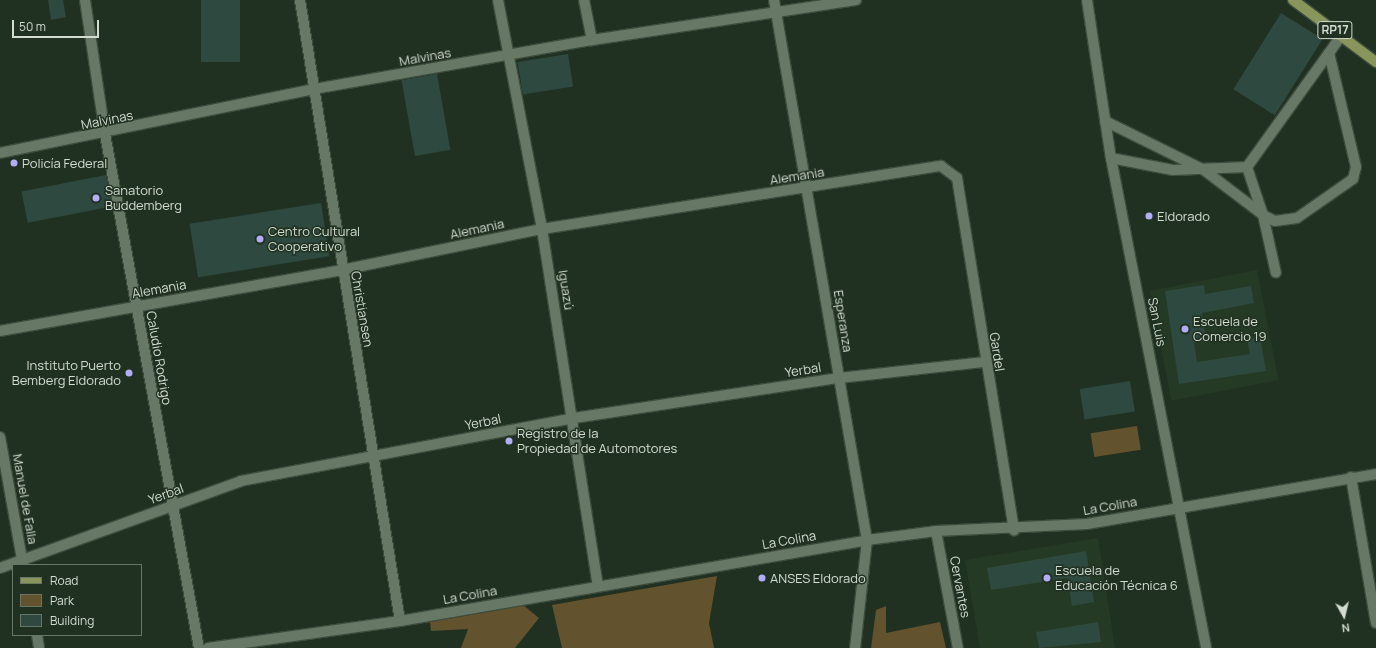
<!DOCTYPE html>
<meta charset="utf-8">
<style>
body{margin:0}
#map{position:relative;width:1376px;height:648px;overflow:hidden;background:#213121;font-family:Manrope,sans-serif}
div>[style]{position:absolute}
[style*='--x']{left:calc(var(--x)*1px);top:calc(var(--y)*1px);width:calc(var(--w)*1px);rotate:calc(var(--a)*1deg)}
.built>*{inset:0;background:#253a25;transform-origin:0 0}
.green>*{inset:0;background:#62522e;transform-origin:0 0}
.building>*{inset:0;background:#2e4940;transform-origin:0 0}
.roads{filter:drop-shadow(1px 0 #3e4c3e) drop-shadow(-1px 0 #3e4c3e) drop-shadow(0 1px #3e4c3e) drop-shadow(0 -1px #3e4c3e)}
.street>*{height:10px;margin:-5px;padding:0 5px;transform-origin:5px;border-radius:5px;background:#677966}
.primary>*{height:10px;margin:-5px;padding:0 5px;transform-origin:5px;border-radius:5px;background:#89965b}
.dots>*{width:11px;height:11px;translate:-50% -50%;box-sizing:border-box;border:2px solid #213121;border-radius:50%}
span{translate:-50% -50%;white-space:nowrap;text-align:center;line-height:1.15;-webkit-text-stroke:3px #213121;paint-order:stroke}
.shield-label span{padding:1px 3px;background:#213121;border:1px solid;border-radius:3px;-webkit-text-stroke-width:0}
.shield-label{font-size:12px;color:#d2dcd1;font-weight:700}
.street-label{font-size:13px;color:#d2dcd1}
.poi-label{font-size:13px;color:#d2dcd1}
.left{translate:0 -50%;text-align:left}
.right{translate:-100% -50%;text-align:right}
.legend{position:absolute;left:12px;top:564px;width:130px;height:72px;box-sizing:border-box;background:#213121;border:1px solid #687567;margin:0;padding:5px 7px;list-style:none;font-size:12px;color:#d2dcd1}
.legend li{display:flex;align-items:center;gap:8px;height:20px}
.legend b{width:20px;border:1px solid #687567}
.north{position:absolute;left:1324px;top:596px;width:40px;height:40px;-webkit-text-stroke:3px #213121;paint-order:stroke;rotate:172deg;font-size:11px;font-weight:700;line-height:16px;text-align:center;color:#d2dcd1}
.north::after{content:'';display:block;margin:auto;width:14px;height:18px;background:#d2dcd1;clip-path:polygon(50% 0,100% 100%,50% 72%,0 100%)}
.scale{position:absolute;left:12px;top:20px;width:87px;height:18px;box-sizing:border-box;border:2px solid #d2dcd1;border-top:0;padding-left:5px;font-size:12px;line-height:14px;white-space:nowrap;color:#d2dcd1;-webkit-text-stroke:3px #213121;paint-order:stroke}
</style>
<div id="map">
<div class="built">
<div style="left:1257px;top:270px;width:112px;height:109px;rotate:79deg"></div>
<div style="clip-path:polygon(1098px 538px,1115px 648px,980px 648px,965px 560px)"></div>
</div>
<div class="green">
<div style="left:1137px;top:426px;width:24px;height:47px;rotate:81deg"></div>
<div style="clip-path:polygon(717px 576px,709px 623px,714px 648px,562px 648px,552px 605px)"></div>
<div style="clip-path:polygon(523px 605px,539px 618px,515px 648px,461px 648px,468px 629px,431px 631px,430px 622px)"></div>
<div style="clip-path:polygon(886px 606px,886px 633px,940px 622px,946px 648px,871px 648px,876px 610px)"></div>
</div>
<div class="building">
<div style="clip-path:polygon(48px 0,63px 0,66px 17px,51px 20px)"></div>
<div style="left:201px;top:0;width:39px;height:62px"></div>
<div style="left:1281px;top:13px;width:49px;height:90px;rotate:32deg"></div>
<div style="left:568px;top:54px;width:33px;height:51px;rotate:81deg"></div>
<div style="left:437px;top:74px;width:77px;height:36px;rotate:80deg"></div>
<div style="left:106px;top:175px;width:32px;height:86px;rotate:79deg"></div>
<div style="left:321px;top:203px;width:54px;height:133px;rotate:81deg"></div>
<div style="clip-path:polygon(1204px 285px,1205px 294px,1251px 286px,1254px 303px,1202px 313px,1206px 341px,1194px 343px,1197px 362px,1250px 354px,1247px 339px,1260px 337px,1266px 371px,1179px 384px,1165px 291px)"></div>
<div style="left:1130px;top:381px;width:31px;height:51px;rotate:81deg"></div>
<div style="clip-path:polygon(1086px 551px,1094px 602px,1072px 606px,1067px 578px,991px 590px,987px 568px)"></div>
<div style="clip-path:polygon(1098px 622px,1101px 642px,1039px 648px,1036px 632px)"></div>
</div>
<div class="roads">
<div class="street">
<div style="--x:85;--y:0;--w:135;--a:81.5"></div>
<div style="--x:105;--y:134;--w:523;--a:79.64"></div>
<div style="--x:300;--y:0;--w:629;--a:80.85"></div>
<div style="--x:498;--y:0;--w:233;--a:79.1"></div>
<div style="--x:542;--y:229;--w:360;--a:81.1"></div>
<div style="--x:584;--y:0;--w:41;--a:78.7"></div>
<div style="--x:774;--y:0;--w:548;--a:80.23"></div>
<div style="--x:867;--y:540;--w:109;--a:96.3"></div>
<div style="--x:1087;--y:0;--w:160;--a:81.4"></div>
<div style="--x:1111;--y:158;--w:499;--a:79"></div>
<div style="--x:1105;--y:121;--w:110;--a:26.3"></div>
<div style="--x:1204;--y:170;--w:74;--a:37.3"></div>
<div style="--x:1263;--y:215;--w:59;--a:77.4"></div>
<div style="--x:0;--y:153;--w:320;--a:-11.5"></div>
<div style="--x:314;--y:89;--w:282;--a:-10"></div>
<div style="--x:592;--y:40;--w:267;--a:-8.6"></div>
<div style="--x:1111;--y:158;--w:63;--a:11"></div>
<div style="--x:1173;--y:170;--w:74;--a:-2.3"></div>
<div style="--x:1247;--y:167;--w:163;--a:-54.3"></div>
<div style="--x:1247;--y:167;--w:51;--a:71.6"></div>
<div style="--x:1263;--y:215;--w:13;--a:27"></div>
<div style="--x:1275;--y:221;--w:22;--a:-8"></div>
<div style="--x:1297;--y:218;--w:68;--a:-34.9"></div>
<div style="--x:1353;--y:179;--w:12;--a:-76"></div>
<div style="--x:1356;--y:167;--w:117;--a:-103.3"></div>
<div style="--x:0;--y:331;--w:347;--a:-10.1"></div>
<div style="--x:342;--y:270;--w:204;--a:-11.6"></div>
<div style="--x:542;--y:229;--w:404;--a:-9"></div>
<div style="--x:941;--y:166;--w:20;--a:37"></div>
<div style="--x:957;--y:178;--w:357;--a:80.8"></div>
<div style="--x:0;--y:437;--w:130;--a:79.8"></div>
<div style="--x:1351;--y:477;--w:148;--a:80.3"></div>
<div style="--x:936;--y:531;--w:119;--a:79.4"></div>
<div style="--x:0;--y:568;--w:256;--a:-19.8"></div>
<div style="--x:241;--y:481;--w:339;--a:-10.7"></div>
<div style="--x:574;--y:418;--w:268;--a:-8.6"></div>
<div style="--x:839;--y:378;--w:147;--a:-6.3"></div>
<div style="--x:37;--y:635;--w:13;--a:81"></div>
<div style="--x:208;--y:648;--w:194;--a:-8"></div>
<div style="--x:400;--y:621;--w:474;--a:-9.8"></div>
<div style="--x:867;--y:540;--w:70;--a:-7.4"></div>
<div style="--x:936;--y:531;--w:151;--a:-2.7"></div>
<div style="--x:1087;--y:524;--w:293;--a:-9.8"></div>
</div>
<div class="primary">
<div style="--x:1293;--y:0;--w:104;--a:36.8"></div>
</div>
</div>
<div class="dots">
<div style="left:14px;top:163px;background:#b2adf9"></div>
<div style="left:96px;top:198px;background:#b2adf9"></div>
<div style="left:1149px;top:216px;background:#b2adf9"></div>
<div style="left:260px;top:239px;background:#b2adf9"></div>
<div style="left:1185px;top:329px;background:#b2adf9"></div>
<div style="left:129px;top:373px;background:#b2adf9"></div>
<div style="left:509px;top:441px;background:#b2adf9"></div>
<div style="left:762px;top:578px;background:#b2adf9"></div>
<div style="left:1047px;top:578px;background:#b2adf9"></div>
</div>
<div class="shield-label">
<span style="left:1335px;top:30px">RP17</span>
</div>
<div class="street-label">
<span style="left:425px;top:57px;rotate:-10deg">Malvinas</span>
<span style="left:107px;top:120px;rotate:-11deg">Malvinas</span>
<span style="left:797px;top:176px;rotate:-9deg">Alemania</span>
<span style="left:477px;top:229px;rotate:-12deg">Alemania</span>
<span style="left:159px;top:289px;rotate:-10deg">Alemania</span>
<span style="left:566px;top:290px;rotate:81deg">Iguazú</span>
<span style="left:362px;top:309px;rotate:80deg">Christiansen</span>
<span style="left:843px;top:321px;rotate:81deg">Esperanza</span>
<span style="left:1157px;top:322px;rotate:79deg">San Luis</span>
<span style="left:997px;top:352px;rotate:81deg">Gardel</span>
<span style="left:159px;top:358px;rotate:80deg">Caludio Rodrigo</span>
<span style="left:803px;top:370px;rotate:-9deg">Yerbal</span>
<span style="left:483px;top:422px;rotate:-11deg">Yerbal</span>
<span style="left:166px;top:494px;rotate:-20deg">Yerbal</span>
<span style="left:25px;top:499px;rotate:80deg">Manuel de Falla</span>
<span style="left:1110px;top:506px;rotate:-10deg">La Colina</span>
<span style="left:789px;top:540px;rotate:-10deg">La Colina</span>
<span style="left:960px;top:587px;rotate:79deg">Cervantes</span>
<span style="left:470px;top:595px;rotate:-10deg">La Colina</span>
</div>
<div class="poi-label">
<span class="left" style="left:22px;top:163px">Policía Federal</span>
<span class="left" style="left:105px;top:198px">Sanatorio<br>Buddemberg</span>
<span class="left" style="left:1157px;top:216px">Eldorado</span>
<span class="left" style="left:268px;top:239px">Centro Cultural<br>Cooperativo</span>
<span class="left" style="left:1193px;top:329px">Escuela de<br>Comercio 19</span>
<span class="right" style="left:121px;top:373px">Instituto Puerto<br>Bemberg Eldorado</span>
<span class="left" style="left:517px;top:441px">Registro de la<br>Propiedad de Automotores</span>
<span class="left" style="left:1055px;top:578px">Escuela de<br>Educación Técnica 6</span>
<span class="left" style="left:770px;top:578px">ANSES Eldorado</span>
</div>
<ul class="legend">
<li><b style="height:5px;background:#89965b"></b>Road</li>
<li><b style="height:11px;background:#62522e"></b>Park</li>
<li><b style="height:11px;background:#2e4940"></b>Building</li>
</ul>
<div class="north">N</div>
<div class="scale">50 m</div>
</div>
